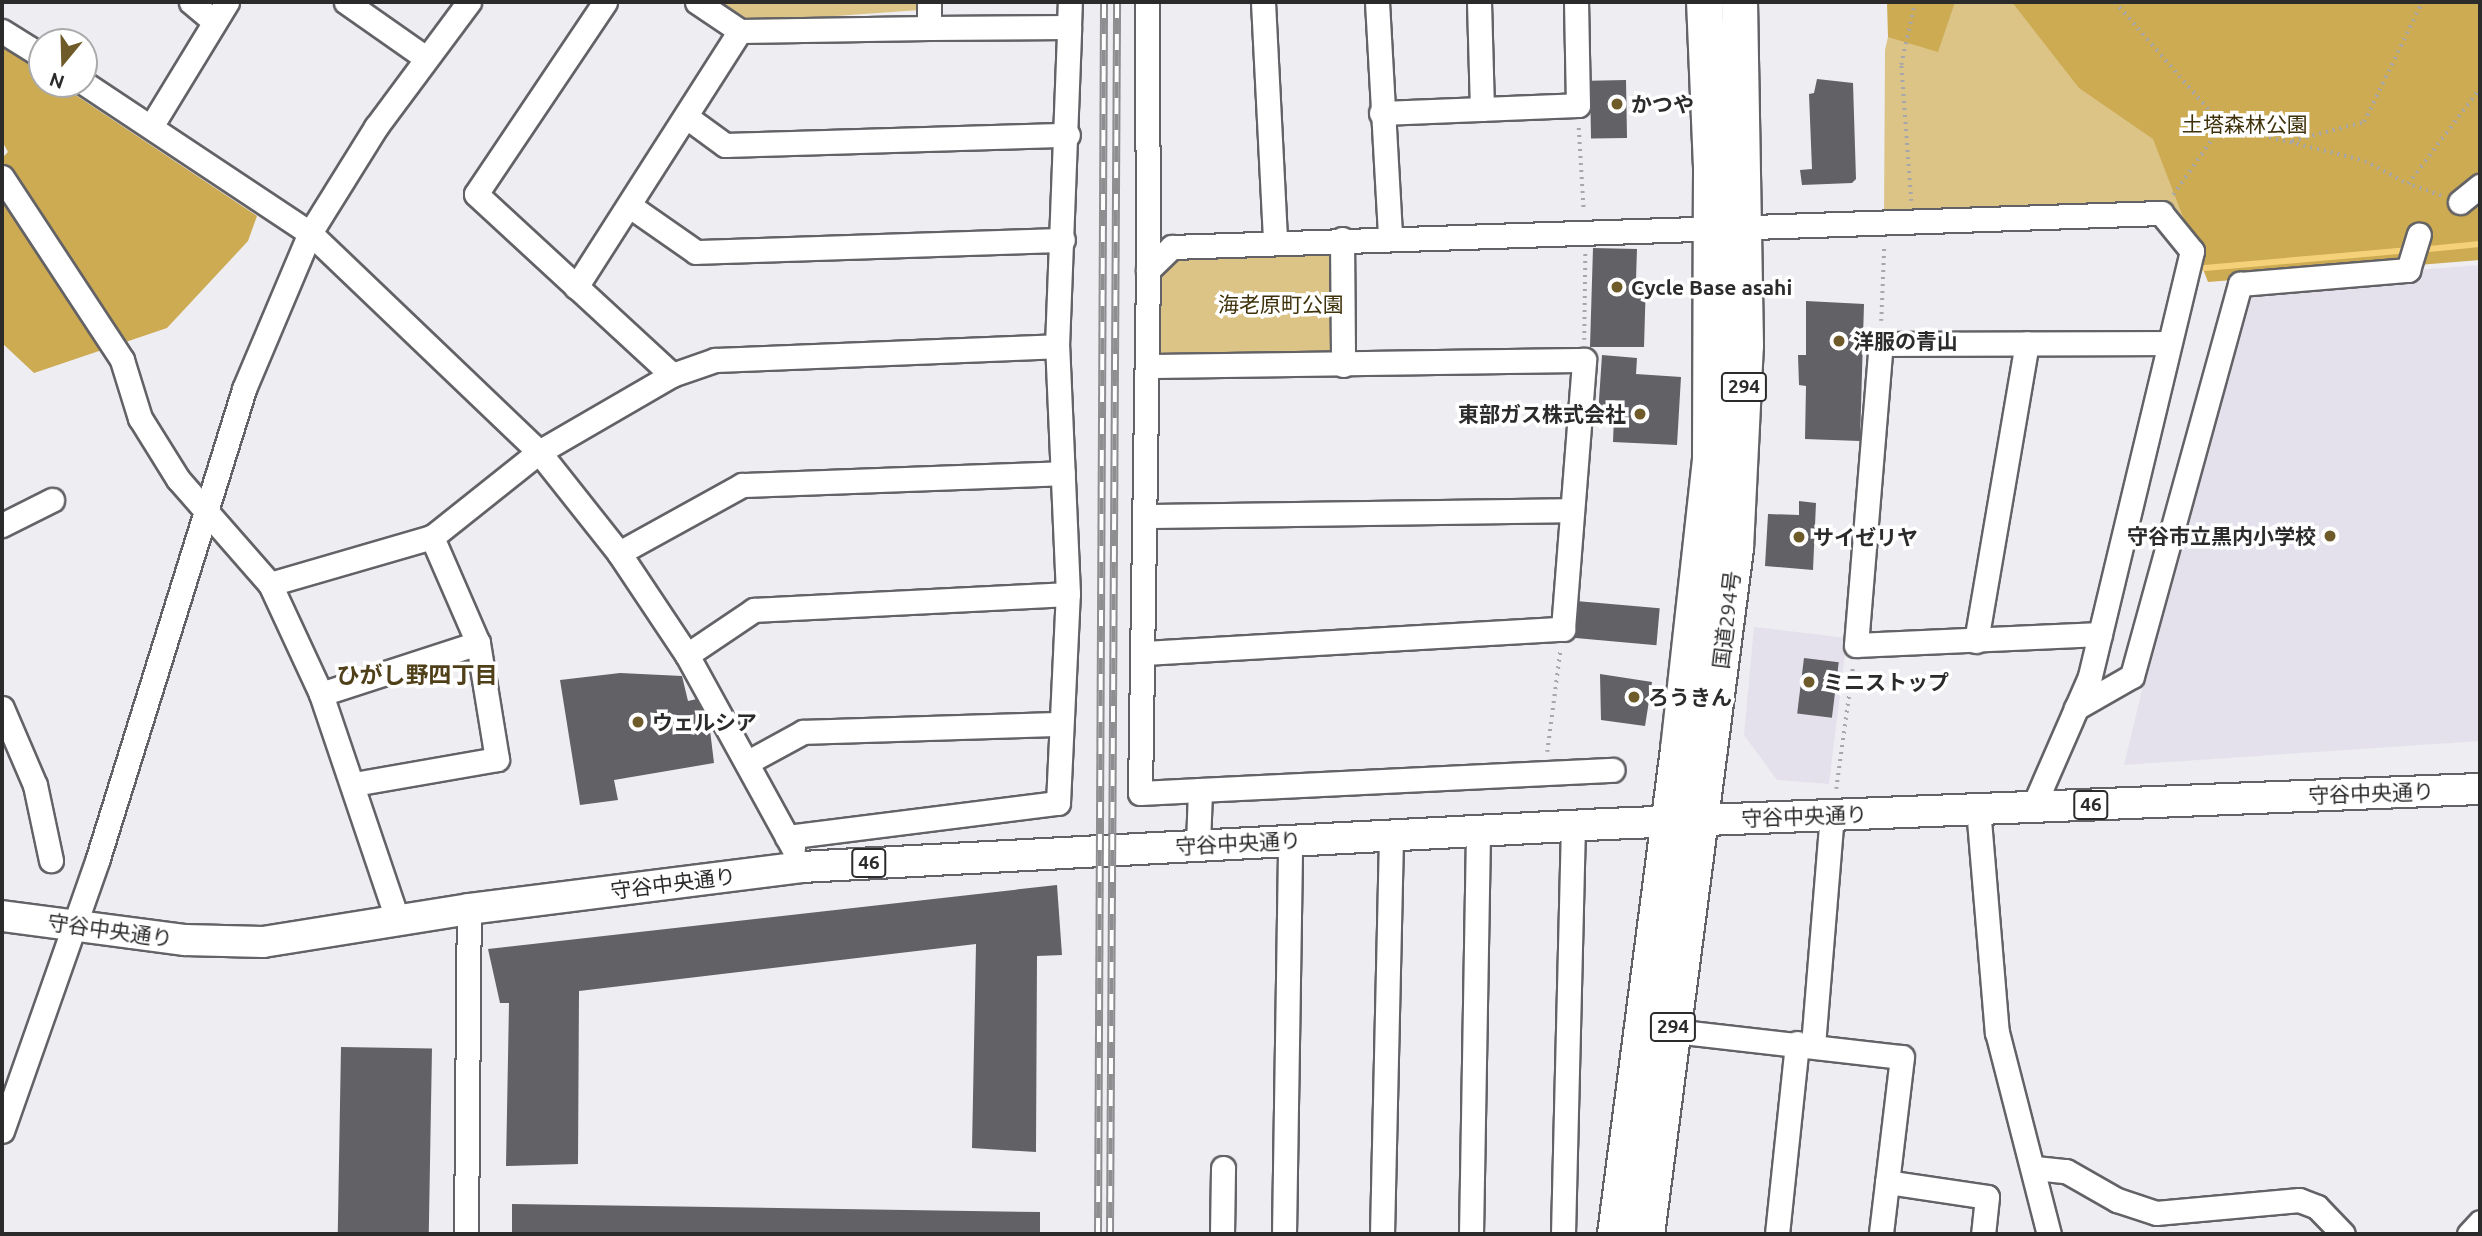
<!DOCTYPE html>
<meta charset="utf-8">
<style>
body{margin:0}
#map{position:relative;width:2482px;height:1236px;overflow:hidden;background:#eeedf1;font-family:Ubuntu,"Noto Sans JP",sans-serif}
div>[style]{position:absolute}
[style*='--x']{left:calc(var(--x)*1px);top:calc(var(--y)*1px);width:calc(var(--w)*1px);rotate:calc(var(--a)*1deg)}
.built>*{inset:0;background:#e4e1ed}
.green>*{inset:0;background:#dcc386}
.forest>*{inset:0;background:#cdab53}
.stream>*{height:6px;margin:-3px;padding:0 3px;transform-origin:3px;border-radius:3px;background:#f5d279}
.building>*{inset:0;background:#626165;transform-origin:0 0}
.path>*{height:3.5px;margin-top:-1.75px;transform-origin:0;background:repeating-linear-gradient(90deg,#a7a6a9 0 2px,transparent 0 7px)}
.roads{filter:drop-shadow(2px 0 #636266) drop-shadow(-2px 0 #636266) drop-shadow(0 2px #636266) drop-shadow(0 -2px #636266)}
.minor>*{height:23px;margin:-11.5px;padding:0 11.5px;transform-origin:11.5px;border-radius:11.5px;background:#fff}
.major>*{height:30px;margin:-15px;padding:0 15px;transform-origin:15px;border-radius:15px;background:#fff}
.highway>*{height:35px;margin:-17.5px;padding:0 17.5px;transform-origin:17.5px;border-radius:17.5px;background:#fff}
.rail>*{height:8px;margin-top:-4px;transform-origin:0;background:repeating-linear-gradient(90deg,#fff 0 16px,#8e8e90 0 32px);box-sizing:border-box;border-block:2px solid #8e8e90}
.dots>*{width:19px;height:19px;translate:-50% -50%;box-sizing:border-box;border:4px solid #fff;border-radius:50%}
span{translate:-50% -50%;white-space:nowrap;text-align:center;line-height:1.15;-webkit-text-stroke:7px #fff;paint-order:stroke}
.shield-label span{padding:2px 5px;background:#fff;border:2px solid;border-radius:5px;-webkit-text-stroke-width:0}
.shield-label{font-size:19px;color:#2b2b2c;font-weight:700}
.poi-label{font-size:21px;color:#2b2b2c;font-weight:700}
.left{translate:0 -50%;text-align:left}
.right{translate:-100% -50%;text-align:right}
.park-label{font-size:21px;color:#3f3109}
.street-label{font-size:21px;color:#2b2b2c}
.neighbourhood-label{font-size:23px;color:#504019;font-weight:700}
.frame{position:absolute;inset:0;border:4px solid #2b2b2c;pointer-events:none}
.north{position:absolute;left:28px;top:28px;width:70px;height:70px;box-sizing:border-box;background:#fff;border:2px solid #aaaaab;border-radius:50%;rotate:199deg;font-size:19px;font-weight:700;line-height:28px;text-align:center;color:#2b2b2c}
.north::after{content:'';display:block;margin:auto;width:24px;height:32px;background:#6e5b29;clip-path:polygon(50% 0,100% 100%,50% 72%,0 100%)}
</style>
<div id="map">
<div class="built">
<div style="clip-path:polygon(2480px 265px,2480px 741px,2124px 765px,2240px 284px)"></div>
<div style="clip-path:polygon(1754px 627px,1847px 638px,1829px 784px,1777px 780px,1744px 735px)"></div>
</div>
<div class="green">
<div style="clip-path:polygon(721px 2px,919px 2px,920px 10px,752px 22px)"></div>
<div style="clip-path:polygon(1896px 2px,2480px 2px,2192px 251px,2161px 213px,1884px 220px,1885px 50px)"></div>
<div style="clip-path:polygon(1342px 239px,1343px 365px,1147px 366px,1148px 270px,1172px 247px)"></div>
</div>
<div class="forest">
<div style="clip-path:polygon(1887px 2px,1955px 2px,1938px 52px,1888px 37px)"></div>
<div style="clip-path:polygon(2012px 2px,2480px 2px,2480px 260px,2208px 282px,2153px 139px,2079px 88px)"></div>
<div style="clip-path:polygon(2px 46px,42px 73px,42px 84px,59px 84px,257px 216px,248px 241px,167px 328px,34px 373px,2px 343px,2px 158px,8px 152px,2px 141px)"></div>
</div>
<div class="stream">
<div style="--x:2419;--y:250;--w:61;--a:-5.6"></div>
<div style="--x:2193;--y:269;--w:217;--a:-5"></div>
</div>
<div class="building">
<div style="clip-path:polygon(1817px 79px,1853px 83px,1856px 179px,1852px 183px,1802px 185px,1800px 170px,1812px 169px,1809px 94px,1814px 93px)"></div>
<div style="left:1626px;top:80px;width:58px;height:36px;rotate:89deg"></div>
<div style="clip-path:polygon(1593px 248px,1637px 249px,1636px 280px,1646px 280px,1644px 347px,1590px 347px)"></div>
<div style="clip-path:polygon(1806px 301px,1864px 304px,1860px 441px,1805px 439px,1806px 386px,1799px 385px,1798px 355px,1806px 355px)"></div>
<div style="clip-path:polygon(1602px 355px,1637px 358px,1636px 374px,1681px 377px,1677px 445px,1613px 442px,1614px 416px,1598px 415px)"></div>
<div style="clip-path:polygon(1799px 501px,1816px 503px,1813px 570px,1765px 566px,1768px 514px,1799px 515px)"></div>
<div style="left:1576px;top:601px;width:84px;height:37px;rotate:5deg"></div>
<div style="left:1804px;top:658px;width:35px;height:56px;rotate:7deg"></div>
<div style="clip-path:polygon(620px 673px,682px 676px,688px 701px,706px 697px,714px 763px,614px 780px,618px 800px,580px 805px,560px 680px)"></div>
<div style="clip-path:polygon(1600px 674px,1652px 682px,1645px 726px,1601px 720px)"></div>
<div style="clip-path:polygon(1057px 885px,1062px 955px,1037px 956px,1036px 1152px,972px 1148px,976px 944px,579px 991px,578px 1164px,506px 1166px,509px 1003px,500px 1003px,488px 949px)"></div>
<div style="left:341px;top:1047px;width:91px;height:187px;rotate:1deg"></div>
<div style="clip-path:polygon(512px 1204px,1040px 1212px,1040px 1234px,512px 1234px)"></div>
</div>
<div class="path">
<div style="--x:2115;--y:2;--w:163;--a:49"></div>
<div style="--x:1579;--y:128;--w:83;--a:86.6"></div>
<div style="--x:2292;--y:141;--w:74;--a:-14.8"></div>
<div style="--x:2364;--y:122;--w:133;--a:-64.2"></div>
<div style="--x:2173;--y:195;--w:85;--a:-55"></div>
<div style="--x:2222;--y:125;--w:147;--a:14.1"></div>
<div style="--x:2365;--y:161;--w:49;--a:28.1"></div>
<div style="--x:2441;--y:196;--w:35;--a:-160"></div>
<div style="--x:2408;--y:184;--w:120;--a:-53.1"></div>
<div style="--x:1911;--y:201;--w:136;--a:-94.2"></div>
<div style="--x:1901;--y:65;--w:65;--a:-77.5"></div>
<div style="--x:1881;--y:321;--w:76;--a:-87.7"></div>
<div style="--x:1584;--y:340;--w:86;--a:-89.3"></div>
<div style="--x:1547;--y:752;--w:101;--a:-82.6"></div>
<div style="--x:1836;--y:789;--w:125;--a:-82.2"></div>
</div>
<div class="roads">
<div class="minor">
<div style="--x:191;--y:2;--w:30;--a:40"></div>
<div style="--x:346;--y:2;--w:98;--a:35"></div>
<div style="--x:605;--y:2;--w:231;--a:123.9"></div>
<div style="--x:476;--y:194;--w:267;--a:42.7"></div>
<div style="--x:697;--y:2;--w:52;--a:34"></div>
<div style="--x:740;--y:31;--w:189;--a:-0.9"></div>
<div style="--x:1147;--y:2;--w:268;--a:89.8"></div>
<div style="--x:1263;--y:2;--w:241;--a:87.1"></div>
<div style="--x:1377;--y:2;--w:235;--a:86.8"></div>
<div style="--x:1479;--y:2;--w:107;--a:88.4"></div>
<div style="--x:1069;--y:27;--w:25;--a:-88"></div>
<div style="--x:2;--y:31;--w:47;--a:32"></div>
<div style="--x:84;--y:83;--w:271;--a:33.6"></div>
<div style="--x:310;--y:233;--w:317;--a:43.7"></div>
<div style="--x:539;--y:452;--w:129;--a:51.6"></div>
<div style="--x:619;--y:553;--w:123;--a:56.3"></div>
<div style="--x:687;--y:655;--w:220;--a:61.2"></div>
<div style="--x:1381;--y:113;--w:197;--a:-2.3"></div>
<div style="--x:1578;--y:105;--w:103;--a:-91.1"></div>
<div style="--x:688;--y:118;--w:46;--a:36.1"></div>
<div style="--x:725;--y:145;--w:343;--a:-1.7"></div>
<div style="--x:152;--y:125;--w:144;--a:-58.6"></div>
<div style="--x:2;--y:177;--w:219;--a:56.7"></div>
<div style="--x:122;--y:360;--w:61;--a:72.8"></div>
<div style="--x:140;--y:418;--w:72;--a:58.1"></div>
<div style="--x:178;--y:479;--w:140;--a:48.8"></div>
<div style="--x:270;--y:584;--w:121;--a:65.1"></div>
<div style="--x:321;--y:694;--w:240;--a:71.3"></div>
<div style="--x:2460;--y:202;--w:26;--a:-39"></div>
<div style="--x:630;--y:206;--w:80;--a:34.9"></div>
<div style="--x:696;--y:252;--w:367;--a:-1.9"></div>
<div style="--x:1342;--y:239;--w:126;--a:89.5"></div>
<div style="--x:576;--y:287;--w:304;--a:-57.4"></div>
<div style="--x:1145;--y:516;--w:427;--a:-0.8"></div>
<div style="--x:2;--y:525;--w:56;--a:-26.6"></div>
<div style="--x:619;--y:553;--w:141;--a:-28.9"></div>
<div style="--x:742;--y:485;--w:321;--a:-2.1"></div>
<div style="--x:270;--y:584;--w:169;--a:-16.2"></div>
<div style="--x:432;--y:537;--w:137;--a:-38.5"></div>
<div style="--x:539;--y:452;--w:154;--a:-30.1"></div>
<div style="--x:672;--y:375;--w:46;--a:-19.2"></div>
<div style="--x:715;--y:360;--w:342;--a:-2.3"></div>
<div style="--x:2100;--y:634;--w:244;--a:177.4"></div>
<div style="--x:1856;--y:645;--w:302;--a:-85.3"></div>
<div style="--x:1881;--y:344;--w:288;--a:-0.2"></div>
<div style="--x:1976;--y:641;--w:302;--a:-80.3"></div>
<div style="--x:1143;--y:653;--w:421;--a:-3.3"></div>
<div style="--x:1563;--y:629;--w:270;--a:-85.5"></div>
<div style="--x:1584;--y:360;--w:437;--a:179.2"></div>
<div style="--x:687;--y:655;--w:81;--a:-33.9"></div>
<div style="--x:754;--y:610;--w:314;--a:-2.9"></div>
<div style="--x:321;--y:694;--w:165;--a:-18"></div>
<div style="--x:478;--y:643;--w:116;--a:-113.5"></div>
<div style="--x:2;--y:708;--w:84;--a:66.8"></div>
<div style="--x:35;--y:785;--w:77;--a:78"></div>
<div style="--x:2076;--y:708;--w:64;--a:-29.7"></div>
<div style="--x:2132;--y:676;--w:407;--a:-74.6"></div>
<div style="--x:2240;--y:284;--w:169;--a:-4.8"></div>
<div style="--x:2408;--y:270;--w:37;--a:-73"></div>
<div style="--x:748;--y:762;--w:63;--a:-28.6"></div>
<div style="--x:803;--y:732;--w:257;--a:-1.8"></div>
<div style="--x:354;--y:784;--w:145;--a:-9.9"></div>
<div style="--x:497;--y:759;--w:118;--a:-99.3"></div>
<div style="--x:1200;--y:790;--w:413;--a:-2.8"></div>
<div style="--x:1978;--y:808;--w:225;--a:85.2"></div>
<div style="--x:1997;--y:1032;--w:209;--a:75.6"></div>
<div style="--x:787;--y:837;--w:273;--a:-7.2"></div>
<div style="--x:1058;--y:803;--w:209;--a:-87.3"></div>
<div style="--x:1068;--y:594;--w:248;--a:-92.5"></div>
<div style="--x:1057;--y:346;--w:319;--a:-87.8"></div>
<div style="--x:1069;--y:27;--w:140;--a:179.6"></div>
<div style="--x:929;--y:28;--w:26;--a:-90"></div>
<div style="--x:1198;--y:845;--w:55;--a:-87.9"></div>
<div style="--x:1200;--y:790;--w:60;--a:177.1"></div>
<div style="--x:1140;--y:793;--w:523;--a:-89.12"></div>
<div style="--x:1148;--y:270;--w:33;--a:-44"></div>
<div style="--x:1172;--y:247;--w:990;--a:-1.97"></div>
<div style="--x:2161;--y:213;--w:49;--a:50.8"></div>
<div style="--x:2192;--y:251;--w:440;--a:103.5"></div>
<div style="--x:2089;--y:679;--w:140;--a:113.6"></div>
<div style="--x:1673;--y:1031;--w:230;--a:6.5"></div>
<div style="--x:1902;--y:1057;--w:178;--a:96.8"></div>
<div style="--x:1813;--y:1045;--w:231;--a:-85.3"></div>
<div style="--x:2;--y:1131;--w:289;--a:-70.6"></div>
<div style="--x:98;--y:858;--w:491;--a:-72.7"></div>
<div style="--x:244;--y:389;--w:169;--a:-67.1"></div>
<div style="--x:310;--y:233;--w:125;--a:-58.1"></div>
<div style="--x:376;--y:127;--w:156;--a:-53.4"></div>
<div style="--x:2035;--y:1168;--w:31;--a:6"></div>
<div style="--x:2066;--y:1171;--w:59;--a:29.6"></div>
<div style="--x:2117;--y:1200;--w:41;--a:18.4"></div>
<div style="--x:2156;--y:1213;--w:144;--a:-5.2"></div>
<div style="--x:2299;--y:1200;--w:19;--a:21"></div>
<div style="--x:2317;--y:1207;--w:37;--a:46"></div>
<div style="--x:1887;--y:1182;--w:101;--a:8.5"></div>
<div style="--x:1987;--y:1197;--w:37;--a:96"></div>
<div style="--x:466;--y:1234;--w:325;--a:-89.5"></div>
<div style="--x:1222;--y:1234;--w:66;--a:-89.1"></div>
<div style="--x:1284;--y:1234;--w:394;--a:-89.1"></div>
<div style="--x:1382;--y:1234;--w:399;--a:-88.7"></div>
<div style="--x:1471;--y:1234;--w:404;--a:-89"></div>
<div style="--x:1563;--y:1234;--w:407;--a:-88.6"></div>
<div style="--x:1777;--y:1234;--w:192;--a:-84"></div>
<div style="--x:2469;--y:1234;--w:16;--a:-47"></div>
</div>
<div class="major">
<div style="--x:2;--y:916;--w:185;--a:7.5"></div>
<div style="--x:185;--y:940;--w:78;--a:1.5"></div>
<div style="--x:263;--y:942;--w:209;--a:-9.1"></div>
<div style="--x:469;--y:909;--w:336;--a:-7.2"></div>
<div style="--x:802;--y:867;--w:806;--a:-3.06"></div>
<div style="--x:1607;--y:824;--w:874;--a:-2.3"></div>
</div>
<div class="highway">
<div style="--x:1615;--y:1234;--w:489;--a:-82.6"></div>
<div style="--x:1678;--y:749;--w:294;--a:-83.7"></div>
<div style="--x:1710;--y:457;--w:290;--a:-89.8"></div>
<div style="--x:1711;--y:167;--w:165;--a:-92.4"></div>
<div style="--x:1646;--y:1234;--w:692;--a:-82.61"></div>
<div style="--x:1735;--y:548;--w:203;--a:-87.2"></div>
<div style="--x:1745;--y:345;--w:343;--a:-91"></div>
</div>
</div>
<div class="rail">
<div style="--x:1098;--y:1234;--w:1232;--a:-89.72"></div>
<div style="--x:1110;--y:1234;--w:1232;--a:-89.67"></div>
</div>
<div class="dots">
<div style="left:1617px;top:104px;background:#6e5b29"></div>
<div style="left:1617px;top:287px;background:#6e5b29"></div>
<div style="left:1839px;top:341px;background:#6e5b29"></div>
<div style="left:1640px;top:414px;background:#6e5b29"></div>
<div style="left:2330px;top:536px;background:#6e5b29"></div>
<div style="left:1799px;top:537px;background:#6e5b29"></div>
<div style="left:1809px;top:682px;background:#6e5b29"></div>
<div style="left:1634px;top:697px;background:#6e5b29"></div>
<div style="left:638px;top:722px;background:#6e5b29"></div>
</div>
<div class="shield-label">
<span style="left:1744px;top:387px">294</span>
<span style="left:2091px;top:805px">46</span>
<span style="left:869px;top:863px">46</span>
<span style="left:1673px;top:1027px">294</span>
</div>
<div class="poi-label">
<span class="left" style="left:1631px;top:104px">かつや</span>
<span class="left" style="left:1631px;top:287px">Cycle Base asahi</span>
<span class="left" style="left:1853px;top:341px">洋服の青山</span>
<span class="right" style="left:1626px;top:414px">東部ガス株式会社</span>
<span class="right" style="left:2316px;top:536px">守谷市立黒内小学校</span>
<span class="left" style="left:1813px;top:537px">サイゼリヤ</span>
<span class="left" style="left:1823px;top:682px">ミニストップ</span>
<span class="left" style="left:1648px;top:697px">ろうきん</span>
<span class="left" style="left:652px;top:722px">ウェルシア</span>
</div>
<div class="park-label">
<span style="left:2245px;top:124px">土塔森林公園</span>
<span style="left:1281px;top:304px">海老原町公園</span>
</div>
<div class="street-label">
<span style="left:1726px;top:620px;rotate:-83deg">国道294号</span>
<span style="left:2371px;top:793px;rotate:-2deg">守谷中央通り</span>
<span style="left:1804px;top:816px;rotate:-2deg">守谷中央通り</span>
<span style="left:1238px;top:843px;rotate:-3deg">守谷中央通り</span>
<span style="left:673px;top:883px;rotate:-7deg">守谷中央通り</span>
<span style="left:110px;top:930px;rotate:8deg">守谷中央通り</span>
</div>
<div class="neighbourhood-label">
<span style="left:417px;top:675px">ひがし野四丁目</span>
</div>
<div class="frame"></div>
<div class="north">N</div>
</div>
